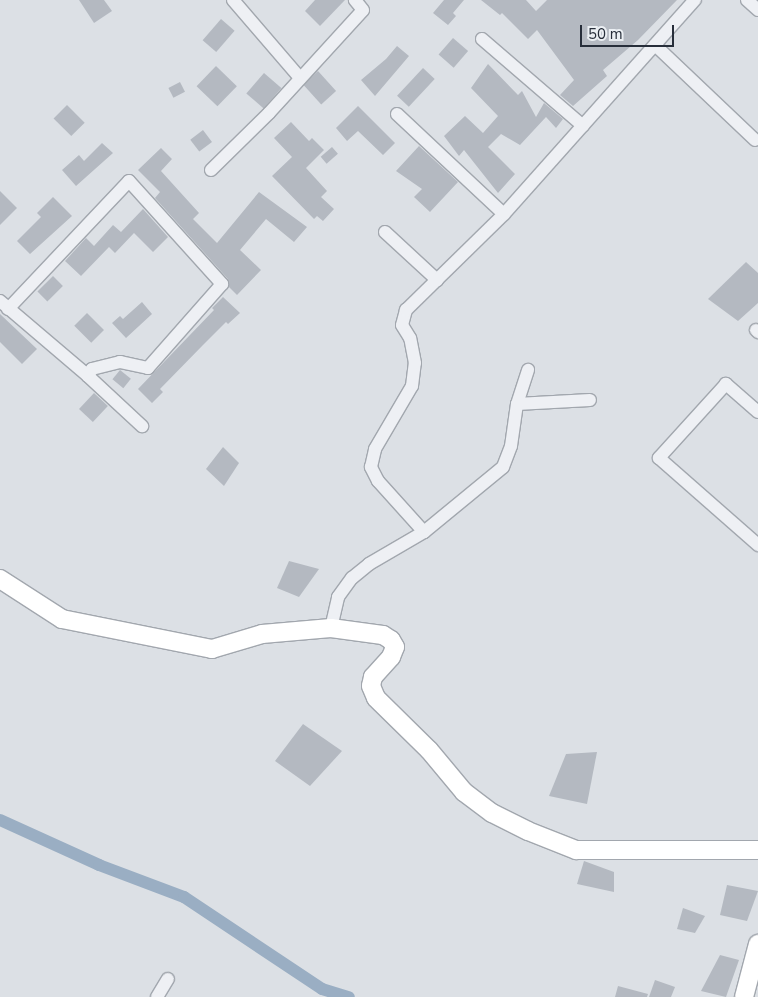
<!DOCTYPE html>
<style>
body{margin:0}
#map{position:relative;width:758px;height:997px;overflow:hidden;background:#dce0e5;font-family:"Nunito Sans",sans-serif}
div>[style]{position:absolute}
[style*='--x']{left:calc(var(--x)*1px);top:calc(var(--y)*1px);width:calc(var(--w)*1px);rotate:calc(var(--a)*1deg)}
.canal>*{height:12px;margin:-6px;padding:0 6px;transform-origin:6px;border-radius:6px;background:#9aaec3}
.building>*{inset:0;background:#b4b9c1;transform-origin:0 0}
.roads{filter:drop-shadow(1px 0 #a2a7ae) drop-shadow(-1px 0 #a2a7ae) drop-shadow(0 1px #a2a7ae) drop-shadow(0 -1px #a2a7ae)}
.street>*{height:12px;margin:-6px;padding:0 6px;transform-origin:6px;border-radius:6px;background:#eef0f4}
.secondary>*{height:18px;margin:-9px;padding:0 9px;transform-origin:9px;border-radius:9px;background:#fff}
span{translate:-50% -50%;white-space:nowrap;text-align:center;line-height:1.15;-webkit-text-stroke:4px #ebeff3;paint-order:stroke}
.scale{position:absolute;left:580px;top:25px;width:94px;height:22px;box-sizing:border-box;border:2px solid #272e3a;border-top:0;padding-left:6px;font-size:15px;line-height:18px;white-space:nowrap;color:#272e3a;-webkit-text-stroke:4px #ebeff3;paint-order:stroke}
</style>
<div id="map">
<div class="canal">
<div style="--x:0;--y:820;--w:109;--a:24.4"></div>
<div style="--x:99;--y:865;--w:91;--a:20.6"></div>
<div style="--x:184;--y:897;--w:166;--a:33.7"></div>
<div style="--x:322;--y:989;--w:28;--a:17"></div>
</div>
<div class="building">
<div style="clip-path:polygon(79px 0,104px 0,112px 11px,94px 23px)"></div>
<div style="clip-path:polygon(315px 0,345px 0,320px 26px,305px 11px)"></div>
<div style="clip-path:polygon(444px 0,464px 0,453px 13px,456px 16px,448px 25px,433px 13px)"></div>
<div style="clip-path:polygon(481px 0,526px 0,536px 11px,547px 0,677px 0,638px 40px,603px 70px,607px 76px,573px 106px,560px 95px,574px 80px,537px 30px,528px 39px,502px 13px,500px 15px)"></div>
<div style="left:221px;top:19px;width:18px;height:28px;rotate:41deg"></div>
<div style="left:453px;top:38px;width:20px;height:22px;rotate:41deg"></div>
<div style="clip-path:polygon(397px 46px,409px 56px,375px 96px,361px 80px,386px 59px)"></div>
<div style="clip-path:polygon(488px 64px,518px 95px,522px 91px,536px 117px,544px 103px,563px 119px,556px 128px,546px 117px,520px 145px,501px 134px,488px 147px,515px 174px,498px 193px,464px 150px,459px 156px,444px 136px,465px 116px,483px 133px,498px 116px,471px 88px)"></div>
<div style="left:216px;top:66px;width:29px;height:28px;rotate:44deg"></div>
<div style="left:423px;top:68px;width:16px;height:38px;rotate:43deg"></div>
<div style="left:318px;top:71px;width:27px;height:20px;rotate:48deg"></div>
<div style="left:264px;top:73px;width:23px;height:27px;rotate:41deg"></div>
<div style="left:180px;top:82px;width:11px;height:13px;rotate:63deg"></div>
<div style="left:67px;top:105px;width:25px;height:19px;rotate:45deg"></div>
<div style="clip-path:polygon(358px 106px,395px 143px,383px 155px,358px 131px,347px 141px,336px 128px)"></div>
<div style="clip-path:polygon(291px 122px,309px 141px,312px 138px,324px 150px,306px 168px,327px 191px,321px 197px,334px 209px,323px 221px,317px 216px,314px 219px,272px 176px,292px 157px,274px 138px)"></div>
<div style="left:203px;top:130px;width:15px;height:16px;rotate:53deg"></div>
<div style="clip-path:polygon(102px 143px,113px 153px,76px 186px,62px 170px,79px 155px,84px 161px)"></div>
<div style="clip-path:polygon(419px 146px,458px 182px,430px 212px,414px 197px,422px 189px,396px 171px)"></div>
<div style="left:332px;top:147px;width:9px;height:15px;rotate:49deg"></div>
<div style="clip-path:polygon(161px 148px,172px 159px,161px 171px,199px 213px,193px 219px,217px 243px,259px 192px,307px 227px,294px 242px,266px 219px,240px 250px,261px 270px,237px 295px,229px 287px,228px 279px,155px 198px,160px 192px,138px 170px)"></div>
<div style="clip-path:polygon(0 191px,17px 208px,0 225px)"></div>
<div style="clip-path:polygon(53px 197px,72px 216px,30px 254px,17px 241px,41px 217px,37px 213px)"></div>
<div style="clip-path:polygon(143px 209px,168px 237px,153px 252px,134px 233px,115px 253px,109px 247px,81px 276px,65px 261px,86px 238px,94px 246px,113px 225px,121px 232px)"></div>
<div style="clip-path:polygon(746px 262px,758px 273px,758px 303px,738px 321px,708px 299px)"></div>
<div style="left:53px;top:276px;width:14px;height:22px;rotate:45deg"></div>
<div style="clip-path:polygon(223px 297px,240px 313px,228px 324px,226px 322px,203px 345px,160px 389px,163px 392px,152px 403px,138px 389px,214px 310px,212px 308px)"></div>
<div style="clip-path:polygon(142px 302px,152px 314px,126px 338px,112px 323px,120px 316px,123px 319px)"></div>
<div style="left:87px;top:313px;width:24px;height:18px;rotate:45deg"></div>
<div style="clip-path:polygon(0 314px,37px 349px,22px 364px,0 342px)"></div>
<div style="left:120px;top:370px;width:14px;height:12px;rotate:39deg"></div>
<div style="left:94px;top:393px;width:19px;height:22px;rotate:43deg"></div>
<div style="clip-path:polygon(223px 447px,239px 463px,224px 486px,206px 469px)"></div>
<div style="clip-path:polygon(289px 561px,319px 569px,299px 597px,277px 588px)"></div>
<div style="clip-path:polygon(303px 724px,342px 751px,310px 786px,275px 761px)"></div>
<div style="clip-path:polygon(597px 752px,587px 804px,549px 796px,566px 754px)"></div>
<div style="clip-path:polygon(584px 861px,614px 872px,614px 892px,577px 884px)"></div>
<div style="clip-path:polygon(727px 885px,758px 891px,747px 921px,720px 915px)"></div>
<div style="clip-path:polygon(683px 908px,705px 916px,695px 933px,677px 929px)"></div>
<div style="clip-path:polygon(720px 955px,739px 960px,726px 997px,701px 991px)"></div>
<div style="clip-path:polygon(655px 980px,675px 987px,671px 997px,649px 997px)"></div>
<div style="clip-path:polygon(618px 986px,648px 994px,647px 997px,615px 997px)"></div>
</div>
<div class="roads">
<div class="street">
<div style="--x:233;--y:0;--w:103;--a:49.3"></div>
<div style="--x:747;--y:0;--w:15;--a:42"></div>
<div style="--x:482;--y:39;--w:133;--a:40.7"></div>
<div style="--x:655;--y:45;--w:138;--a:43.5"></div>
<div style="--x:397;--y:114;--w:146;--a:43.1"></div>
<div style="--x:211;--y:170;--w:81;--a:-44.5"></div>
<div style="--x:269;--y:113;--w:139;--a:-47.6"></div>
<div style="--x:363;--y:10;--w:13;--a:-129"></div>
<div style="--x:385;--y:232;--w:71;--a:42.7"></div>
<div style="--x:0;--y:301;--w:116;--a:40.4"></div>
<div style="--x:8;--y:309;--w:176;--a:-46.6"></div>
<div style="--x:129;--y:181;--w:139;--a:47.9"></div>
<div style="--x:222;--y:284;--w:112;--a:131.4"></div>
<div style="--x:148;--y:368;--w:29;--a:-168"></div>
<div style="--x:120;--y:362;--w:29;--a:166"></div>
<div style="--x:92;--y:369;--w:8;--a:120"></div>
<div style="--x:88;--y:376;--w:74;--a:42.8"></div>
<div style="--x:756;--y:330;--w:3;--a:45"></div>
<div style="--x:517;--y:404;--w:73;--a:-3.1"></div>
<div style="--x:758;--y:412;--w:43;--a:-138.8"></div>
<div style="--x:726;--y:384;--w:100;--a:132.2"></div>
<div style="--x:659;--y:458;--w:132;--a:41.3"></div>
<div style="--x:424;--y:532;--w:69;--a:-132"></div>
<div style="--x:378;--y:481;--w:16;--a:-117"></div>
<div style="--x:371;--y:467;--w:18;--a:-77"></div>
<div style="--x:375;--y:449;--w:73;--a:-59.6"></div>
<div style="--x:412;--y:386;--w:23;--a:-83"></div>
<div style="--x:415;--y:363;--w:25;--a:-101"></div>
<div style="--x:410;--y:338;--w:15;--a:-122"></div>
<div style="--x:402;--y:325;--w:16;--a:-75"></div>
<div style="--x:406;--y:310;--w:137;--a:-44.4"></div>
<div style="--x:504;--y:214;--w:287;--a:-48.3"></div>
<div style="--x:331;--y:628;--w:32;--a:-77"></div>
<div style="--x:338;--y:597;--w:24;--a:-54"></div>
<div style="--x:352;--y:578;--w:22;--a:-39"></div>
<div style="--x:369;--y:564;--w:64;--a:-30.2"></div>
<div style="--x:424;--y:532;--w:102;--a:-39.4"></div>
<div style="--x:503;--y:467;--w:22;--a:-69"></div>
<div style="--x:511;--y:446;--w:42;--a:-81.9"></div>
<div style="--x:517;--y:404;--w:36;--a:-72"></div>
<div style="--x:157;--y:997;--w:21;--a:-59"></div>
</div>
<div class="secondary">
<div style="--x:0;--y:579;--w:74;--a:32.8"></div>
<div style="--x:62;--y:619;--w:153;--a:11.3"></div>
<div style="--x:212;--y:649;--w:52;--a:-16.7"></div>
<div style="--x:262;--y:634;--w:69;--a:-5"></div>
<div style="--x:331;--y:628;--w:52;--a:7.7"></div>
<div style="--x:383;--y:635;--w:9;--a:32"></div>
<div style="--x:391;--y:640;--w:8;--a:60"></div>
<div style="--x:395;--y:647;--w:11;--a:112"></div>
<div style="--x:391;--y:657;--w:27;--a:132"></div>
<div style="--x:373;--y:677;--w:9;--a:103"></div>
<div style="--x:371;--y:686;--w:13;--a:67"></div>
<div style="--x:376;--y:698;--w:74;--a:44.5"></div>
<div style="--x:429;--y:750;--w:55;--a:50.2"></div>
<div style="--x:464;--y:792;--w:35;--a:37"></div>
<div style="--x:492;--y:813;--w:40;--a:26.6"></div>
<div style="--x:528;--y:831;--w:52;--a:21.6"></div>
<div style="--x:576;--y:850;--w:182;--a:0"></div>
<div style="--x:744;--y:997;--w:55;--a:-75.2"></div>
</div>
</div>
<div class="scale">50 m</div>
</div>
